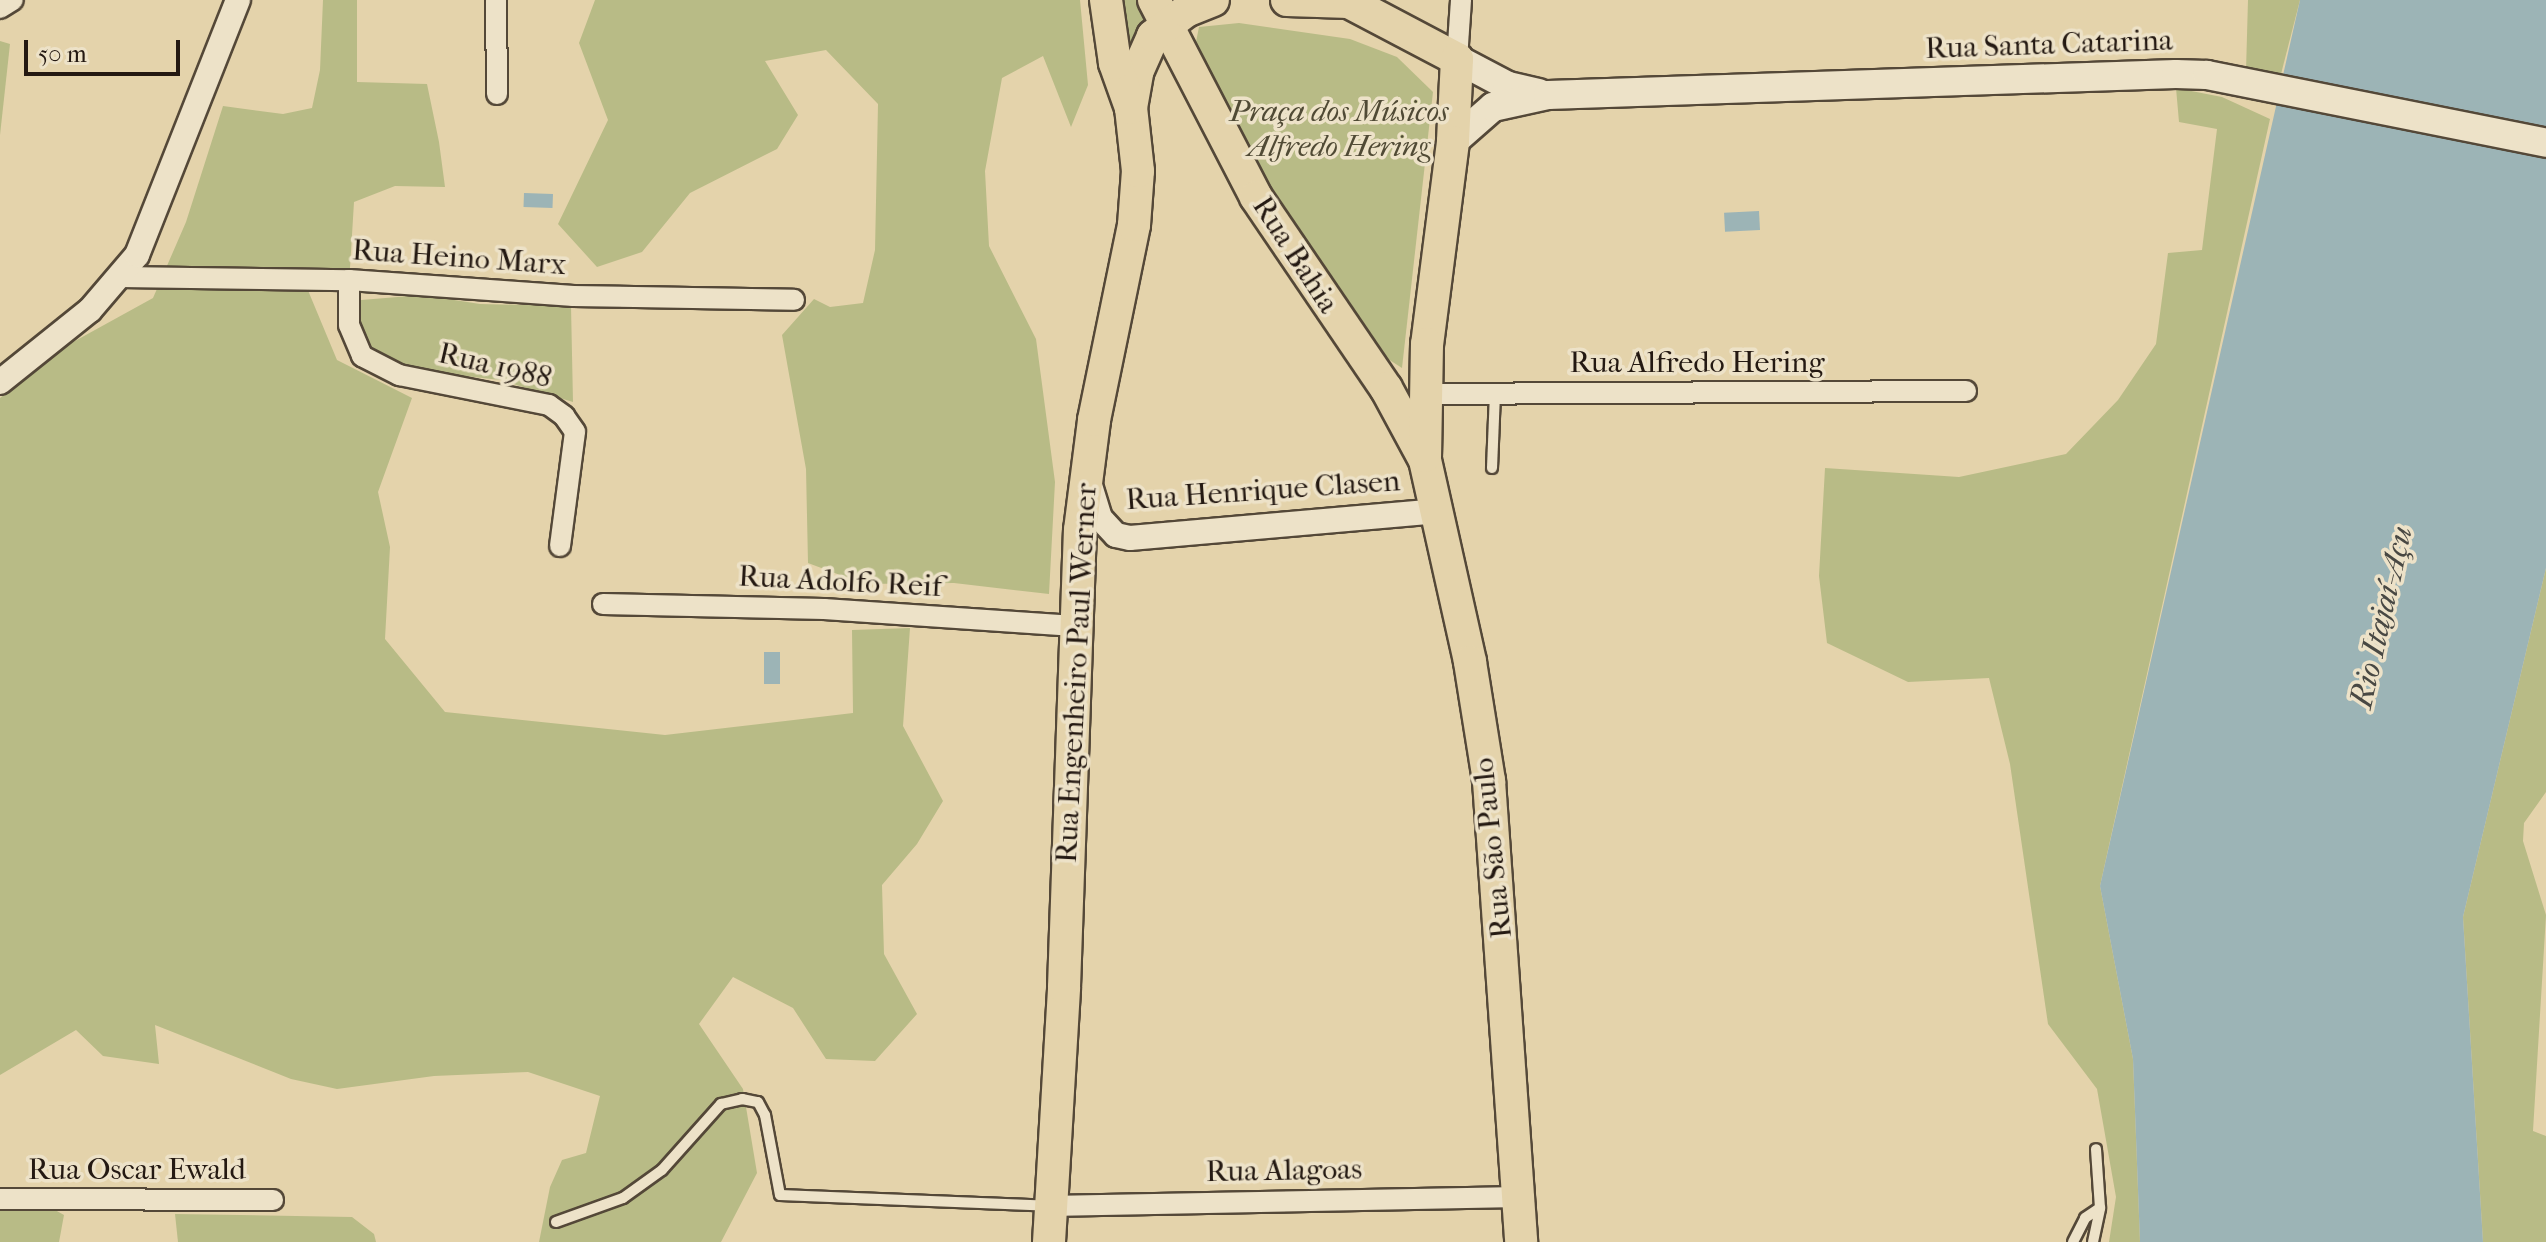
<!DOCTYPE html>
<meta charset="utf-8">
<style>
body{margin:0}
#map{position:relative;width:2546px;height:1242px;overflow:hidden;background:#e4d3ab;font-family:"IM FELL French Canon",serif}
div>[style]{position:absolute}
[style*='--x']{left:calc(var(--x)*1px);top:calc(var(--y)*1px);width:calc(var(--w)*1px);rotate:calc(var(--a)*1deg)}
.green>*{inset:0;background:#b8bb86}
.water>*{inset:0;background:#9cb4b6;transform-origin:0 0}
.roads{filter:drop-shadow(2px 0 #544838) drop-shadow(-2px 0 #544838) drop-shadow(0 2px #544838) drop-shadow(0 -2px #544838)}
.service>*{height:10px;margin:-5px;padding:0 5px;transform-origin:5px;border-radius:5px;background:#ede2c8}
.minor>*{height:20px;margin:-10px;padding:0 10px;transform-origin:10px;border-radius:10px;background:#ede2c8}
.tertiary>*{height:24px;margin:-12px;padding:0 12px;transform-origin:12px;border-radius:12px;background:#ede2c8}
.secondary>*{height:28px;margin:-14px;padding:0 14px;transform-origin:14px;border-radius:14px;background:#ede2c8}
.primary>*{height:32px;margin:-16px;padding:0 16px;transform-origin:16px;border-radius:16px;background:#e4d3ab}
span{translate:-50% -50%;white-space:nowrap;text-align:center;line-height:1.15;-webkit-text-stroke:7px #ede2c8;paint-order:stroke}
.street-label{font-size:30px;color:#241912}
.park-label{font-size:30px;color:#504a35;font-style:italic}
.water-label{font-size:32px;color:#484843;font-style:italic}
.scale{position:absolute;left:24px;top:40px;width:156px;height:36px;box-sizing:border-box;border:4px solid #241912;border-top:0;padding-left:10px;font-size:24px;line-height:28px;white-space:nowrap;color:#241912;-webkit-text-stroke:6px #ede2c8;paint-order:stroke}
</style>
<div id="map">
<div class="green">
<div style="clip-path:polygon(323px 0,357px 0,357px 82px,427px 84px,439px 142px,445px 187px,395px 186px,354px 202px,350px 268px,310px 268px,307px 288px,337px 360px,412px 398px,378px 492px,390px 547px,385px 639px,445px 712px,665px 735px,853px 713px,852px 630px,910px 628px,903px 726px,943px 801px,917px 844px,882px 885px,884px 954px,917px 1014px,875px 1061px,826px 1059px,793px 1008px,733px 977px,699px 1024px,743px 1089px,757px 1173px,721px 1242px,539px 1242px,550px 1187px,562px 1160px,586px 1153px,600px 1096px,528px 1072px,434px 1076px,337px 1089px,291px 1079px,155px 1025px,159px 1064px,103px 1056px,76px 1030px,0 1075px,0 398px,55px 352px,153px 298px,186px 222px,223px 106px,283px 114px,312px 108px,320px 70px)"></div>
<div style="clip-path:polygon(595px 0,1080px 0,1088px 85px,1071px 127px,1043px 56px,1002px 78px,985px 171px,989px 246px,1036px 339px,1055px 482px,1049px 594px,954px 583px,864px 584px,808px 563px,806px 469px,782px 335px,814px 299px,830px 307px,863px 303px,875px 250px,878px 104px,826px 50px,765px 61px,798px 115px,777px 149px,690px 193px,642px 252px,597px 267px,558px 224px,608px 120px,579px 43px)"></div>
<div style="clip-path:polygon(1114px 0,1140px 0,1149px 20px,1132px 51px,1120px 46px)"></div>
<div style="clip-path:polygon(2248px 0,2300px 0,2280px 78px,2246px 71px)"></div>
<div style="clip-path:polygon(1239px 23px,1350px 39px,1397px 57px,1433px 92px,1402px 368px,1388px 359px,1292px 229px,1195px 47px,1199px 27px)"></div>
<div style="clip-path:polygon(0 41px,10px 44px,0 135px)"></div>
<div style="clip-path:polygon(2176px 88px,2222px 97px,2270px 119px,2100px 886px,2133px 1059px,2140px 1242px,2109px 1242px,2116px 1197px,2097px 1089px,2048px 1024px,2010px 764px,1989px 678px,1908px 682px,1827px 643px,1819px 576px,1825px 468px,1959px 477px,2066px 454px,2118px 400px,2156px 344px,2168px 253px,2202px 250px,2217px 129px,2179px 122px)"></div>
<div style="clip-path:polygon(422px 295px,480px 304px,571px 306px,573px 402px,500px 380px,396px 368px,365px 349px,349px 301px)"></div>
<div style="clip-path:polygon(2546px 568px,2546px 792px,2524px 823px,2523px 841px,2546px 915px,2533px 1131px,2546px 1136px,2546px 1242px,2483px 1242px,2463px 917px)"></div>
<div style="clip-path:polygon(39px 1201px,64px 1215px,59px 1242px,0 1242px,0 1206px)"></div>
<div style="clip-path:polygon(175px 1214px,352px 1217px,374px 1234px,376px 1242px,178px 1242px)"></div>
</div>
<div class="water">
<div style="clip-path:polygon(2300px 0,2546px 0,2546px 568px,2463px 917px,2483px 1242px,2140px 1242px,2133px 1059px,2100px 886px)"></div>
<div style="left:524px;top:193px;width:29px;height:14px;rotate:2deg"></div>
<div style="left:1759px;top:211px;width:19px;height:35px;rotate:87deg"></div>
<div style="left:764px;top:652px;width:16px;height:32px"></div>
</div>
<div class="roads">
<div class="service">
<div style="--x:1492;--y:468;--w:74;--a:-87.7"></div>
<div style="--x:556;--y:1222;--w:71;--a:-19.7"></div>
<div style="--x:623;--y:1198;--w:48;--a:-35.7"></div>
<div style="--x:662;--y:1170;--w:89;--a:-48.2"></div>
<div style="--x:721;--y:1104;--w:22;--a:-13"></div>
<div style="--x:742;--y:1099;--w:16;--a:11"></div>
<div style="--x:758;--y:1102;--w:15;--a:62"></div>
<div style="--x:765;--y:1115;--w:81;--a:79.4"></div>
<div style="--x:780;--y:1195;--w:269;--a:2.3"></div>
<div style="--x:2073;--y:1242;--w:27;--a:-63"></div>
<div style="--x:2085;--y:1218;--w:18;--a:-34"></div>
<div style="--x:2093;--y:1242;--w:35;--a:-78"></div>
<div style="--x:2100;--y:1208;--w:59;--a:-93.9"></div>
</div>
<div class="minor">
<div style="--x:496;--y:0;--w:94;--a:89.4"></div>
<div style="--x:0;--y:8;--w:15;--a:-32"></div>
<div style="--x:1457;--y:59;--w:59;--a:-86.1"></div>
<div style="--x:121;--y:277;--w:228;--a:0.8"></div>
<div style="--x:349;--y:280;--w:225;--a:4.1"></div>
<div style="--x:573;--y:296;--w:221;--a:1"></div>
<div style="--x:349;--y:280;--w:45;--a:90"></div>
<div style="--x:349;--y:325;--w:34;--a:67"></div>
<div style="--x:362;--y:356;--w:42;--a:27.2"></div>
<div style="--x:399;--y:375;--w:153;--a:11.3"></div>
<div style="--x:549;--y:405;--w:19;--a:36"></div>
<div style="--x:564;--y:416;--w:19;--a:55"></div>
<div style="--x:575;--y:432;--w:115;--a:97.5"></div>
<div style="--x:1427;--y:394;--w:539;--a:-0.32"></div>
<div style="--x:603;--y:604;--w:221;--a:1.3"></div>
<div style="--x:824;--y:609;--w:251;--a:3.9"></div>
<div style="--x:0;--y:1199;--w:273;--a:0.2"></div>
<div style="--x:1049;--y:1206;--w:470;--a:-1.1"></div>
</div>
<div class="tertiary">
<div style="--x:0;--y:382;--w:115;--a:-38.7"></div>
<div style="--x:90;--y:310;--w:72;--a:-49.5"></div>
<div style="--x:137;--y:255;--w:274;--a:-68.4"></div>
<div style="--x:1089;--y:482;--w:38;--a:73"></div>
<div style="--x:1100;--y:518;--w:23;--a:47"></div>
<div style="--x:1116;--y:535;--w:14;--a:12"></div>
<div style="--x:1130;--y:538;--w:307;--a:-5"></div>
</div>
<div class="secondary">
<div style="--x:1457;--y:59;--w:58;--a:27.9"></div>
<div style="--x:1508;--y:86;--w:32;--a:13"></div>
<div style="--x:1453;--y:142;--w:53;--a:-41.2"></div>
<div style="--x:1493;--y:107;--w:56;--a:-12.3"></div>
<div style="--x:1548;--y:95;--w:628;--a:-1.92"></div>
<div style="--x:2176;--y:74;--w:31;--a:2"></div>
<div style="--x:2207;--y:75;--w:346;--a:11.3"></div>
</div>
<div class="primary">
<div style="--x:1154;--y:0;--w:222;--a:62.6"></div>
<div style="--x:1256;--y:197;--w:231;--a:55.8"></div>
<div style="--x:1386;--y:388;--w:82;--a:61.6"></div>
<div style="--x:1425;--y:460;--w:207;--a:77.4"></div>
<div style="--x:1470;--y:662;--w:121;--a:80.9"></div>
<div style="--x:1489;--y:781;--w:462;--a:86"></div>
<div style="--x:1287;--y:0;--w:62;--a:1.8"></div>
<div style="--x:1349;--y:2;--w:122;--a:27.8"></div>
<div style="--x:1457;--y:59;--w:83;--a:92.8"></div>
<div style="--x:1453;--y:142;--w:204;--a:97.3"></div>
<div style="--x:1427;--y:344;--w:112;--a:91"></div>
<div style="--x:1131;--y:108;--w:39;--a:-80"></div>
<div style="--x:1138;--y:70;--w:37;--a:-66"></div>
<div style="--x:1153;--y:36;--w:41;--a:-37.1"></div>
<div style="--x:1186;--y:11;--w:29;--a:-22"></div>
<div style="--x:1049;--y:1242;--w:255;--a:-86.6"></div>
<div style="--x:1064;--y:987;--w:457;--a:-88"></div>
<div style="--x:1080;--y:530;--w:111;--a:-82.7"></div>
<div style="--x:1094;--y:420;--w:199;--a:-78.4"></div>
<div style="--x:1134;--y:225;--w:54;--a:-85.8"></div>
<div style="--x:1138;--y:171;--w:63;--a:-96.3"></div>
<div style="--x:1131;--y:108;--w:48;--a:-109.6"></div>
<div style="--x:1115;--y:63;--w:64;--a:-98.1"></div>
</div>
</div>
<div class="street-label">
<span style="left:2049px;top:45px;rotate:-2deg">Rua Santa Catarina</span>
<span style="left:1295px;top:255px;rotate:57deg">Rua Bahia</span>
<span style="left:459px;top:258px;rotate:4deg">Rua Heino Marx</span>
<span style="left:1697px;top:363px">Rua Alfredo Hering</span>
<span style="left:495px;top:366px;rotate:13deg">Rua 1988</span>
<span style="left:1263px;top:491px;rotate:-4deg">Rua Henrique Clasen</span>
<span style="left:840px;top:582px;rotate:3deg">Rua Adolfo Reif</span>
<span style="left:1077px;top:673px;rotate:-87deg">Rua Engenheiro Paul Werner</span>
<span style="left:1493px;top:848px;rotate:-96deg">Rua São Paulo</span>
<span style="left:137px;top:1170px">Rua Oscar Ewald</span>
<span style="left:1284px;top:1171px;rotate:-1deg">Rua Alagoas</span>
</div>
<div class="park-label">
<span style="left:1339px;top:129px">Praça dos Músicos<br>Alfredo Hering</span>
</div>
<div class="water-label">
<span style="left:2382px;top:617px;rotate:-77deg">Rio Itajaí-Açu</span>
</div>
<div class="scale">50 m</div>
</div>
